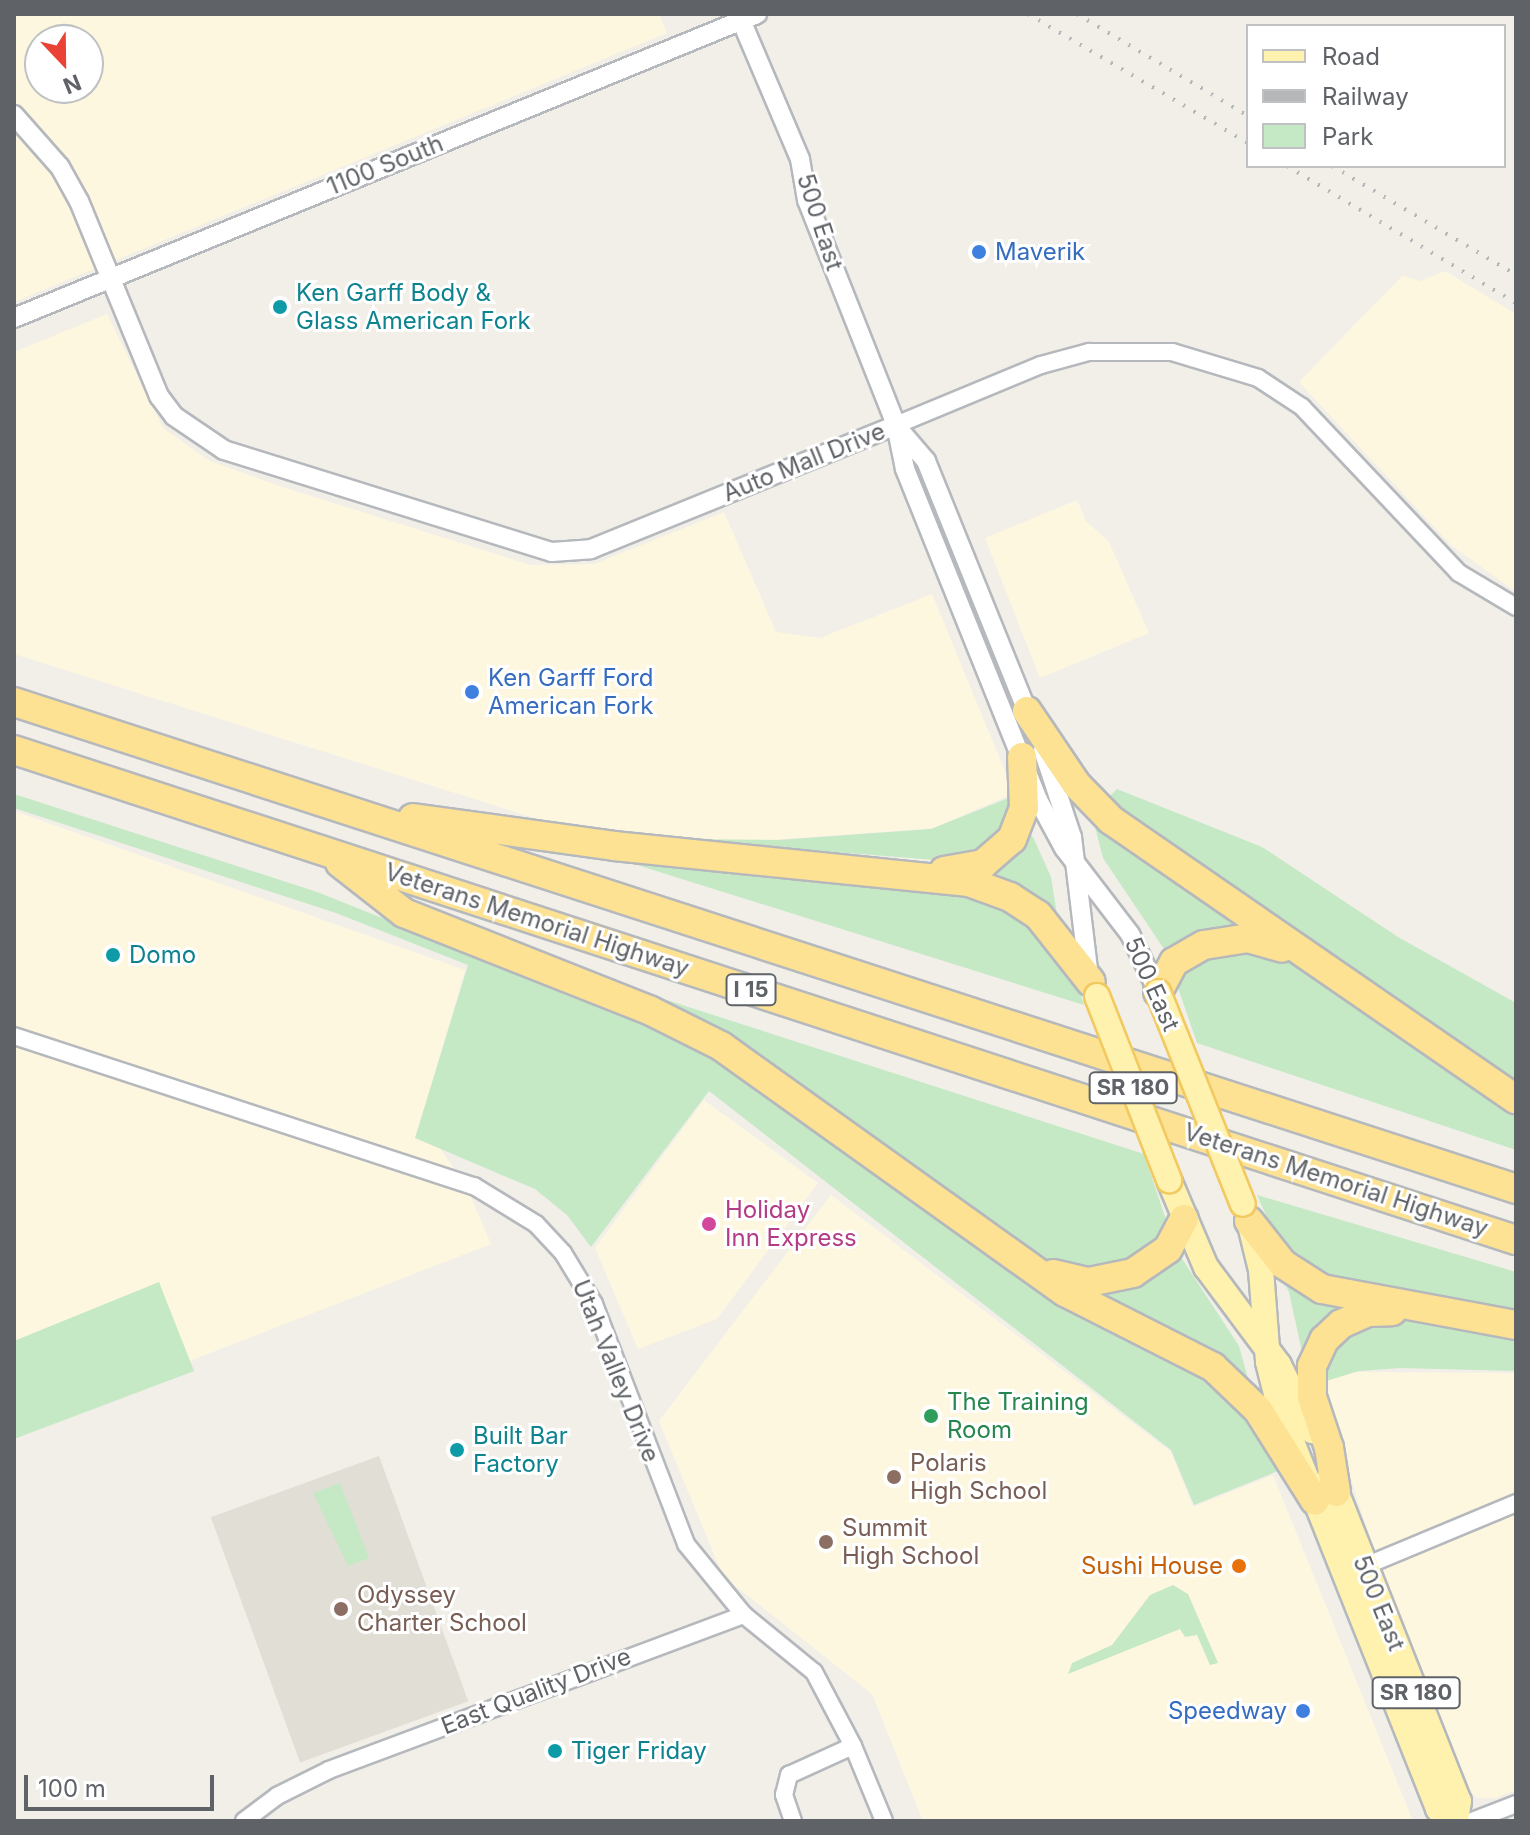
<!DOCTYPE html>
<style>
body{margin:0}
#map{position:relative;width:1530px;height:1835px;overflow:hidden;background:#f1efe8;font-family:Inter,sans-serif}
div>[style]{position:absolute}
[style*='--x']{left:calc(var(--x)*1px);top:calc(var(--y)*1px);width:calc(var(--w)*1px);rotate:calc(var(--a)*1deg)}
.commercial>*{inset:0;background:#fef7e0}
.education>*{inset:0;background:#e1ded6;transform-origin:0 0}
.green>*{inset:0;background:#c5e8c5}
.roads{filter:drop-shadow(2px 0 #b5b8bc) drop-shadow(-2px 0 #b5b8bc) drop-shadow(0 2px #b5b8bc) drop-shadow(0 -2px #b5b8bc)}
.minor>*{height:16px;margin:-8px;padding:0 8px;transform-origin:8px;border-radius:8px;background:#fff}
.tertiary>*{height:18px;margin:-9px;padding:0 9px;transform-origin:9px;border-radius:9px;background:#fff}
.primary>*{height:24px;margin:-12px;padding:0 12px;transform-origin:12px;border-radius:12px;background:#fff2af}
.motorway>*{height:28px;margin:-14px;padding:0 14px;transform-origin:14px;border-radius:14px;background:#fde293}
.rail>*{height:4px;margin-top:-2px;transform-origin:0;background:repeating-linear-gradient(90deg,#b6b7b8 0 2px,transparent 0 12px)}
.bridges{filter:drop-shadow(2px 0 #f2c960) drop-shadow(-2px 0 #f2c960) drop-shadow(0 2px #f2c960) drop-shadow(0 -2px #f2c960)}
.primary-bridge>*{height:24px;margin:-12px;padding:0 12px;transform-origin:12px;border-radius:12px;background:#fff2af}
.dots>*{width:22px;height:22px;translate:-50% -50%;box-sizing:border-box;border:4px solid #fff;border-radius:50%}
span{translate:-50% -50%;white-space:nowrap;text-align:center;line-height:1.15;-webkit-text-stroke:6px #fff;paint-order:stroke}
.shield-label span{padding:2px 6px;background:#fff;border:2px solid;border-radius:6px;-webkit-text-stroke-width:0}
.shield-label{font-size:22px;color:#5f6368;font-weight:700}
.street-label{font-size:24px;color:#5f6368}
.shop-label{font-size:24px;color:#366cbe}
.left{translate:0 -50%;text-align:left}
.right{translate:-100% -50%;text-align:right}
.culture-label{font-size:24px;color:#0d838f}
.hotel-label{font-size:24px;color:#b23c85}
.leisure-label{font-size:24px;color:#27864d}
.education-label{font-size:24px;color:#785e54}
.food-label{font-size:24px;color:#c56008}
.frame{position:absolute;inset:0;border:16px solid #5f6368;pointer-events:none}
.legend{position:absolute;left:1246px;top:24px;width:260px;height:144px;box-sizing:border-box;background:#fff;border:2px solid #bfc1c3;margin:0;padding:10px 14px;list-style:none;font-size:24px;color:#5f6368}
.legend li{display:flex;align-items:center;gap:16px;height:40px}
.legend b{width:40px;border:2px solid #bfc1c3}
.north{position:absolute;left:24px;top:24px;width:80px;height:80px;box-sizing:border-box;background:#fff;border:2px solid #bfc1c3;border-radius:50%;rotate:158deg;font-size:22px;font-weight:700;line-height:32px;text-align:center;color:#5f6368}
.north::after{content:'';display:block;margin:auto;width:28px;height:36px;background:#ea4335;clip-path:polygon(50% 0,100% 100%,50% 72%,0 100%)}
.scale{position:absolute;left:24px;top:1775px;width:190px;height:36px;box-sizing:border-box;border:4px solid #5f6368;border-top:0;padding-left:10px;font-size:24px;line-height:28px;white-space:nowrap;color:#5f6368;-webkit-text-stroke:6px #fff;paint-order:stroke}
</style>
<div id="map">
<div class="commercial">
<div style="clip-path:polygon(evenodd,14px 14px,659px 14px,667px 33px,14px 302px,14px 14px,40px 40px,88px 40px,88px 88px,40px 88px,40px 40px)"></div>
<div style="clip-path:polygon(1445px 271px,1516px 314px,1516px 592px,1451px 545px,1299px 382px,1402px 276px,1421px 281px)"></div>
<div style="clip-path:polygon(107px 314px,163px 428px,208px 460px,276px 485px,531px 565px,594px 564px,724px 512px,776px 632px,820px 638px,932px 594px,1014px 793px,934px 828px,636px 850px,14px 654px,14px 352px)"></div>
<div style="clip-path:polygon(1077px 500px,1086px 521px,1109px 542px,1149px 633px,1040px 678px,985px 538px)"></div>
<div style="clip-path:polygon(14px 811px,465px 970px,421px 1121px,466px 1186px,491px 1244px,179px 1365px,14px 1341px)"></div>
<div style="clip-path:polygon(704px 1100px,818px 1183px,717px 1319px,638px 1349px,595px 1248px)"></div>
<div style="clip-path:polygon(831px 1195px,1171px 1452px,1193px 1507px,1273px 1475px,1413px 1821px,923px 1821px,872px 1694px,723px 1576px,659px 1421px)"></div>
<div style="clip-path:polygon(1349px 1372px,1516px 1373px,1516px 1790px,1496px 1798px,1476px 1798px,1470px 1791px,1382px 1579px,1321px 1381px)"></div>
</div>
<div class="education">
<div style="left:379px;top:1456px;width:261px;height:179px;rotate:70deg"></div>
</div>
<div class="green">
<div style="clip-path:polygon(1117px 789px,1262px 847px,1398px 937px,1516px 1003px,1516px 1084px,1150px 836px,1107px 799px)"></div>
<div style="clip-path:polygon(14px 794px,317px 892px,663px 1030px,726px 1065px,1206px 1376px,1240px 1406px,1278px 1471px,1194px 1505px,1171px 1450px,709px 1091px,591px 1247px,567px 1215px,535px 1189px,415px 1138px,468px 965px,336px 913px,14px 808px)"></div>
<div style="clip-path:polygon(1011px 797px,1009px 825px,987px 851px,936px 860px,672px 839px,778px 840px,931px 829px)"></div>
<div style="clip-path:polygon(1093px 819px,1260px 929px,1168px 955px,1103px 858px)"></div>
<div style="clip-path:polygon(1024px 831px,1033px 837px,1051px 877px,1058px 921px,980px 876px)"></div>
<div style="clip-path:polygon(602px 854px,912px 881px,1017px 906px,1077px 984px,1084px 1005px)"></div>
<div style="clip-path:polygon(1217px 947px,1291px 959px,1516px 1109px,1516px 1150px,1197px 1043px,1176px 982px,1182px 971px)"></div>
<div style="clip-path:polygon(577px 971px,1144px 1154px,1168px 1226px,1137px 1264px,1062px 1271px)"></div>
<div style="clip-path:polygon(1257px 1195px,1516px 1272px,1516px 1313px,1306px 1273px,1276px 1237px)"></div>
<div style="clip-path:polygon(1177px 1251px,1239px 1346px,1250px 1386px,1079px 1289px)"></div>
<div style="clip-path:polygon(1280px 1274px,1352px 1304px,1304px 1361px,1289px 1292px)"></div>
<div style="clip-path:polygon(159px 1282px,194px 1371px,14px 1439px,14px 1341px)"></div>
<div style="clip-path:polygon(1401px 1320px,1516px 1338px,1516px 1371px,1401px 1368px,1359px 1371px,1323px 1382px,1326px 1361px,1343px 1339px,1364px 1324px)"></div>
<div style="clip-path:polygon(340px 1483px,369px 1558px,348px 1566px,313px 1493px)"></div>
<div style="clip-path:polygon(1173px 1585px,1188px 1594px,1218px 1663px,1210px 1665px,1197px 1635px,1185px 1637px,1180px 1629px,1068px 1674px,1072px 1663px,1112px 1645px,1150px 1595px)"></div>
</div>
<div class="roads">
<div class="minor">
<div style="--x:896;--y:425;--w:157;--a:-22.5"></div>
<div style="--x:1041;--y:365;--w:50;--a:-15.2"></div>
<div style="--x:1089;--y:352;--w:83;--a:0"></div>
<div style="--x:1172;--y:352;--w:90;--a:16.8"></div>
<div style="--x:1258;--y:378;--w:53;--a:33.4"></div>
<div style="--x:1302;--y:407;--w:228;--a:46.6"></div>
<div style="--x:1459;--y:573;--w:66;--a:30.8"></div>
<div style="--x:14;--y:1036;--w:484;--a:18.1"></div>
<div style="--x:474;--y:1186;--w:73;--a:31.5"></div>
<div style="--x:536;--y:1224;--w:40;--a:47"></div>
<div style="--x:563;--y:1253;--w:60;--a:58.7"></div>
<div style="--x:594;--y:1304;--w:257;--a:69"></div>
<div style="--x:686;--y:1544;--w:92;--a:50.8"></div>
<div style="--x:744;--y:1615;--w:90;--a:39.2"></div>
<div style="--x:814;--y:1672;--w:84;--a:62.2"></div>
<div style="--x:853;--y:1746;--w:81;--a:67.5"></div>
<div style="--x:1365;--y:1566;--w:164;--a:-22.6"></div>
<div style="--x:244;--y:1821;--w:41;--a:-37.1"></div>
<div style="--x:277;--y:1796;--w:58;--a:-26.6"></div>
<div style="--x:329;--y:1770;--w:443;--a:-20.5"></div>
<div style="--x:793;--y:1821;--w:28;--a:-109"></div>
<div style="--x:784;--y:1795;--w:21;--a:-76"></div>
<div style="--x:789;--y:1775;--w:70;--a:-24.4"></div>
<div style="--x:1472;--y:1821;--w:47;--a:-21.1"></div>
</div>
<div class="tertiary">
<div style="--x:741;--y:20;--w:151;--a:67"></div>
<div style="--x:800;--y:159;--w:42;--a:80.3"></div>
<div style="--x:807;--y:200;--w:242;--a:68.4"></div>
<div style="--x:896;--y:425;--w:45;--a:78.4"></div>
<div style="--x:905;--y:469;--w:357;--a:68.1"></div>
<div style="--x:1038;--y:800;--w:55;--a:61.6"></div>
<div style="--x:1064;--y:848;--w:108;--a:52.5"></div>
<div style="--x:1130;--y:934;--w:64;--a:64.2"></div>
<div style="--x:14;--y:115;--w:69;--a:48.5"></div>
<div style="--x:60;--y:167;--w:39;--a:61"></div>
<div style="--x:79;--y:201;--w:211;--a:67.7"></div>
<div style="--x:159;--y:396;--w:25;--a:53"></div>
<div style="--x:174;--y:416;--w:60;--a:34.2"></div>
<div style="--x:224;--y:450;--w:343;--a:17.3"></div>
<div style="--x:552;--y:552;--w:39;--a:-4"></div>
<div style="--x:591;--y:549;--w:329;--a:-22.1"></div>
<div style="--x:14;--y:318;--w:803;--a:-22.25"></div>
<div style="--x:897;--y:427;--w:45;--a:49.5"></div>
<div style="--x:926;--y:461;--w:277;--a:68"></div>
<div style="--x:1043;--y:750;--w:92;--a:71.6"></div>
<div style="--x:1072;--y:837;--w:134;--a:83.1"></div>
</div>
<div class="primary">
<div style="--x:1169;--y:1180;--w:95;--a:67"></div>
<div style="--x:1206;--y:1267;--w:122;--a:53.3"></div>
<div style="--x:1279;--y:1365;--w:74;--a:63.4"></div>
<div style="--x:1250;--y:1225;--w:46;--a:76.3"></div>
<div style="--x:1261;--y:1270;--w:92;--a:85.6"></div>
<div style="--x:1268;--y:1362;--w:54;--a:76"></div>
<div style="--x:1281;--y:1414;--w:425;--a:68.3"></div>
<div style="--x:1438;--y:1809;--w:16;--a:47"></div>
<div style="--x:1330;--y:1476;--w:350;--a:68.4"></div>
<div style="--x:1459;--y:1801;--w:20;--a:99"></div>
</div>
<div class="motorway">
<div style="--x:14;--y:702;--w:1579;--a:17.96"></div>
<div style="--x:1027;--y:711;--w:89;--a:56"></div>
<div style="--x:1077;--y:785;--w:49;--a:45.8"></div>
<div style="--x:1111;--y:820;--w:492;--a:34.6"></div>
<div style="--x:14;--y:750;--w:1580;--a:18.07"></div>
<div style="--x:413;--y:818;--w:203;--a:7.9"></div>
<div style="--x:614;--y:846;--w:357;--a:5.8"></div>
<div style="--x:969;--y:882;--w:44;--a:20.1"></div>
<div style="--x:1010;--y:897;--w:33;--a:33"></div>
<div style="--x:1038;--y:915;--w:85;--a:51.7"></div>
<div style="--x:340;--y:863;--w:81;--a:38"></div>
<div style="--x:404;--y:913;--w:264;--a:21.6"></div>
<div style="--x:649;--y:1010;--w:80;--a:26.6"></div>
<div style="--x:721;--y:1046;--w:423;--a:35.6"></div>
<div style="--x:1065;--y:1292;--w:166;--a:26.9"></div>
<div style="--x:1213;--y:1367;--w:62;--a:43.7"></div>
<div style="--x:1258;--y:1410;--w:107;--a:57.9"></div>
<div style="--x:944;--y:871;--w:40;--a:-10"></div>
<div style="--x:983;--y:864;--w:38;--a:-41"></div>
<div style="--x:1012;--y:839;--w:33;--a:-69"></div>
<div style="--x:1024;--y:808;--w:51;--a:-92.2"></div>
<div style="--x:1158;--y:992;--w:34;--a:-62"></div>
<div style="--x:1174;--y:962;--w:34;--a:-30"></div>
<div style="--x:1204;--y:945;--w:45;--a:-9"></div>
<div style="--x:1248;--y:938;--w:35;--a:16"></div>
<div style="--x:1249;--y:1221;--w:55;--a:51.7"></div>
<div style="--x:1283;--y:1264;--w:46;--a:32.7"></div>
<div style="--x:1322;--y:1289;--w:197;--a:10.5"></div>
<div style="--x:1053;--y:1274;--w:37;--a:13"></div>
<div style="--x:1089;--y:1282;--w:45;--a:-11.6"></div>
<div style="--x:1133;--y:1273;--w:42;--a:-34.4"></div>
<div style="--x:1168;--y:1249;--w:34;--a:-62"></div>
<div style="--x:1336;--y:1492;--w:45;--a:-99"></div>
<div style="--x:1329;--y:1448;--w:54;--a:-108.4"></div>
<div style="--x:1312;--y:1397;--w:31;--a:-90"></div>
<div style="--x:1312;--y:1366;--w:29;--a:-65"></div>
<div style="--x:1324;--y:1340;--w:23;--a:-43"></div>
<div style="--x:1341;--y:1324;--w:30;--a:-24"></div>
<div style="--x:1368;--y:1312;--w:24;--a:-2"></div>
</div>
</div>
<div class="rail">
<div style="--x:1028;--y:14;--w:255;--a:30.4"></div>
<div style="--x:1077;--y:14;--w:199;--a:30.8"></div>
<div style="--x:1287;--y:166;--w:267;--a:30.9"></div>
<div style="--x:1332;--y:166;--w:214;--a:30.6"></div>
</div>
<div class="bridges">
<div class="primary-bridge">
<div style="--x:1158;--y:992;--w:228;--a:68.2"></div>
<div style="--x:1097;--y:996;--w:198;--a:68.6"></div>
</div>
</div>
<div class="dots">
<div style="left:979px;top:252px;background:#3f7fe0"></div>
<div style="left:280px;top:307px;background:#0f9aa8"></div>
<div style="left:472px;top:692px;background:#3f7fe0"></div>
<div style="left:113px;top:955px;background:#0f9aa8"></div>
<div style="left:709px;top:1224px;background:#d1479c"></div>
<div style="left:931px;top:1416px;background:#2e9e5b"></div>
<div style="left:457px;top:1450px;background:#0f9aa8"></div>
<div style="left:894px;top:1477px;background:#8d6e63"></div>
<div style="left:826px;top:1542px;background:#8d6e63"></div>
<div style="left:1239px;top:1566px;background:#e8710a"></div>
<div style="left:341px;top:1609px;background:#8d6e63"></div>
<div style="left:1303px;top:1711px;background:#3f7fe0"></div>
<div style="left:555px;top:1751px;background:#0f9aa8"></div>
</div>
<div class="shield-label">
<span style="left:751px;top:990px">I 15</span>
<span style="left:1133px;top:1088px">SR 180</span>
<span style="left:1416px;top:1693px">SR 180</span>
</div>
<div class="street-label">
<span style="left:385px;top:165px;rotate:-22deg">1100 South</span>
<span style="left:820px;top:222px;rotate:72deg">500 East</span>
<span style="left:804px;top:462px;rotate:-22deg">Auto Mall Drive</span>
<span style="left:537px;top:920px;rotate:18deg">Veterans Memorial Highway</span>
<span style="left:1152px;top:984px;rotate:66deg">500 East</span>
<span style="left:1336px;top:1180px;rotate:18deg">Veterans Memorial Highway</span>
<span style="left:616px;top:1371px;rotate:68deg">Utah Valley Drive</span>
<span style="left:1379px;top:1603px;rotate:68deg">500 East</span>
<span style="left:536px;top:1691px;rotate:-21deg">East Quality Drive</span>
</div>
<div class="shop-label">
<span class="left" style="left:995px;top:252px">Maverik</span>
<span class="left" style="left:488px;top:692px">Ken Garff Ford<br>American Fork</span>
<span class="right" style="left:1287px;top:1711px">Speedway</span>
</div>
<div class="culture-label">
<span class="left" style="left:296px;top:307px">Ken Garff Body &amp;<br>Glass American Fork</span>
<span class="left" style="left:129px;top:955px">Domo</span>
<span class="left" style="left:473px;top:1450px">Built Bar<br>Factory</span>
<span class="left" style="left:571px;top:1751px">Tiger Friday</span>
</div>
<div class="hotel-label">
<span class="left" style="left:725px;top:1224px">Holiday<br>Inn Express</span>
</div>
<div class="leisure-label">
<span class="left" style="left:947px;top:1416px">The Training<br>Room</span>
</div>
<div class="education-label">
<span class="left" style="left:910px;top:1477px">Polaris<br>High School</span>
<span class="left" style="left:842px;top:1542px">Summit<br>High School</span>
<span class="left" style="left:357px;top:1609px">Odyssey<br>Charter School</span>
</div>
<div class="food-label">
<span class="right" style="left:1223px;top:1566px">Sushi House</span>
</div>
<div class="frame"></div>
<ul class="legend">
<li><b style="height:10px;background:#fff2af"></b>Road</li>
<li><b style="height:10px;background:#b6b7b8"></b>Railway</li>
<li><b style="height:22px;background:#c5e8c5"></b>Park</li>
</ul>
<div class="north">N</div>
<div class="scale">100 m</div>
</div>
